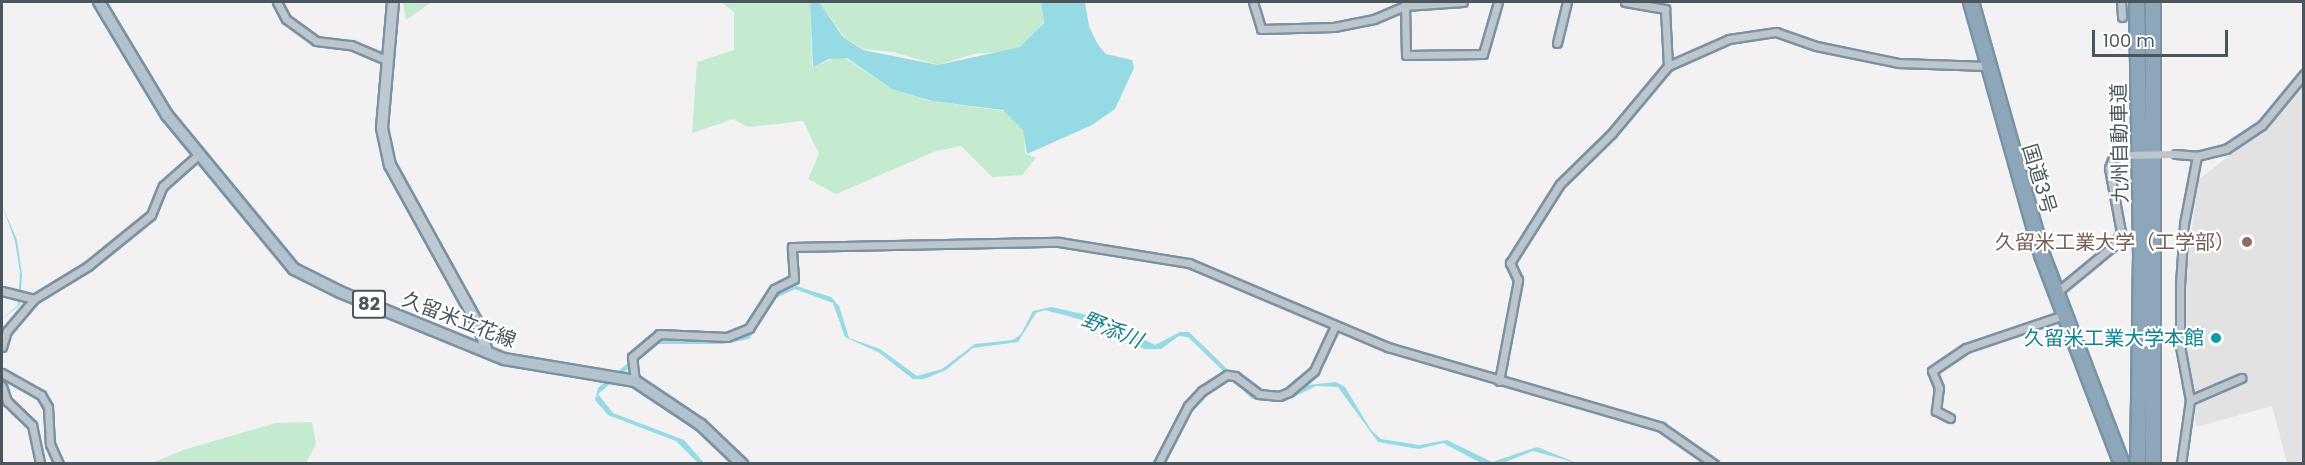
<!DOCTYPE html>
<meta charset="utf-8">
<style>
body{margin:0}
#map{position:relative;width:2305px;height:465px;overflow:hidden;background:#f3f1f1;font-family:Poppins,"Noto Sans JP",sans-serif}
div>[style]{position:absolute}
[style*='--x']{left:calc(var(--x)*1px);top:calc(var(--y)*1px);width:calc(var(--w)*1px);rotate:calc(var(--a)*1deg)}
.education>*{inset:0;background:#e3e2e2}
.green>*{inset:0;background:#c4ebd0}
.water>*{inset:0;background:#95dae4}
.roads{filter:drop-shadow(2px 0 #7892a6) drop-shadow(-2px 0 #7892a6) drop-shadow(0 2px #7892a6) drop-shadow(0 -2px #7892a6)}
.street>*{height:7px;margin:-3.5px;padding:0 3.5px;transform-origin:3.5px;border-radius:3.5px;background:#bec6cc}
.secondary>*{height:10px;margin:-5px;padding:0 5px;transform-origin:5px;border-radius:5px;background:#bec8d0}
.primary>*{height:10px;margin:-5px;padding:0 5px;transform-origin:5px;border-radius:5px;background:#b3c2cc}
.highway>*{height:14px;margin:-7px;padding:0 7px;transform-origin:7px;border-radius:7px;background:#8da6ba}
.street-bridge>*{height:7px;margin:-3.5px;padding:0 3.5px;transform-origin:3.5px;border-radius:3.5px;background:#bec6cc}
.dots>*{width:16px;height:16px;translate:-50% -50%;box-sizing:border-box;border:3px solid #fff;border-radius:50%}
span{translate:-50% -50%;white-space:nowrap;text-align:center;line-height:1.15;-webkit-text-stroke:4.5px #fff;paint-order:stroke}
.shield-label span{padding:2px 4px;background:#fff;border:2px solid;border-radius:4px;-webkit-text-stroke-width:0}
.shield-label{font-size:18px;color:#4a555c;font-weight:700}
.street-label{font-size:20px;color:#4a555c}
.education-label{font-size:20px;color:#785e54}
.right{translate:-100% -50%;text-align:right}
.culture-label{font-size:20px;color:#0d838f}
.water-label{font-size:21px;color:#198191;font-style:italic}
.frame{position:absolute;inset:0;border:3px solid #4a555c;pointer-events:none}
.scale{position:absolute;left:2092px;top:30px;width:136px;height:27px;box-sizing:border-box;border:3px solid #4a555c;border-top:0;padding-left:8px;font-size:18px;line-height:21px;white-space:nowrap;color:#4a555c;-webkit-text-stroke:4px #fff;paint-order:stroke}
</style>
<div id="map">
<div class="education">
<div style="clip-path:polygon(2303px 81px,2303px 463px,2287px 463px,2272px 406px,2196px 427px,2186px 341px,2185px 289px,2198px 180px,2267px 126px)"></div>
</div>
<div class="green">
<div style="clip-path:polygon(403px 2px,432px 2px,406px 20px)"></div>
<div style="clip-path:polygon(721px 2px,810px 2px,812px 67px,835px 58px,845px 58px,890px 88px,930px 101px,1005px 111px,1016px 119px,1024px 132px,1025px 153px,1036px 158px,1022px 175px,992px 177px,961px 146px,936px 151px,836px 194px,808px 179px,819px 154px,803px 121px,748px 127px,733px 119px,692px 133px,697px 62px,734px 50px,734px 12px)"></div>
<div style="clip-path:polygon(819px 2px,1041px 2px,1044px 21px,1032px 38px,1014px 51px,974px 54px,938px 65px,893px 52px,863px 49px,845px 38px)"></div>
<div style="clip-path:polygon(312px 422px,316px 444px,306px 463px,152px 463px,183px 450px,276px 423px)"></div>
</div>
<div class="water">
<div style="clip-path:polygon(810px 2px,819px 2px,843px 37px,863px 50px,938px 65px,1020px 47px,1044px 23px,1041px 2px,1085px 2px,1089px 26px,1098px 45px,1106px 54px,1132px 60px,1134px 68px,1115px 109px,1092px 125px,1027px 154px,1023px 130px,1003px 110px,932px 101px,892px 89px,847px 58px,829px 59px,813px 67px)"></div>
<div style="clip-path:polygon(2px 205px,17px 240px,22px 275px,20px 305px,2px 319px,18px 305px,20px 272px,15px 241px)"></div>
<div style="clip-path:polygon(796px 286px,831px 297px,839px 306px,849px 338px,880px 349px,917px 376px,942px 369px,975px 344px,1013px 340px,1021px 334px,1033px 311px,1052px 307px,1104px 319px,1155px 345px,1180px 332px,1189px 332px,1257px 398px,1283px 400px,1307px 385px,1336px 382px,1345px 387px,1371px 430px,1381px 439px,1419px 445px,1447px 440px,1492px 462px,1537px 447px,1577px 463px,1533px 451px,1503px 463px,1481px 463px,1443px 443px,1419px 449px,1378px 442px,1338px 387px,1316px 386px,1284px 402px,1252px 399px,1188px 337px,1179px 336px,1161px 349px,1144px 349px,1101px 325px,1045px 310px,1036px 313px,1018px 342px,973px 348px,946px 370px,924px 379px,913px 379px,878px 352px,845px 337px,833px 303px,795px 289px,776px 298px,749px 339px,723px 344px,658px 344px,598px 394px,613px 413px,684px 440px,704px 463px,698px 463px,676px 441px,608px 415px,595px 400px,598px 388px,653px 342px,675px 337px,746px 336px,755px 329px,774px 296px)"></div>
</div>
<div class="roads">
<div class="street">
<div style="--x:277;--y:2;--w:19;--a:62"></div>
<div style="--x:286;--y:19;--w:37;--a:36"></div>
<div style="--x:316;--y:41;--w:35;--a:7"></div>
<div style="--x:351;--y:45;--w:39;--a:23"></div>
<div style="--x:1253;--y:2;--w:28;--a:73"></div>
<div style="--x:1261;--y:29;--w:73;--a:-1.6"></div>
<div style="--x:1334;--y:27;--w:41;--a:-11.3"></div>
<div style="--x:1374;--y:19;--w:34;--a:-23"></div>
<div style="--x:1405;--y:6;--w:58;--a:-3.9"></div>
<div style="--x:1625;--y:2;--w:41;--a:9.9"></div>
<div style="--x:1665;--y:9;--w:57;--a:87"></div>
<div style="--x:2121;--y:2;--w:15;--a:86"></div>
<div style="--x:1405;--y:4;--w:51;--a:88.9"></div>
<div style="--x:1406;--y:55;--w:77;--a:-0.7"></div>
<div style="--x:1483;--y:54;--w:54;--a:-73.9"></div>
<div style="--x:1557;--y:43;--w:42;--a:-76.3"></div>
<div style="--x:2176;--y:154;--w:21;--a:5"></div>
<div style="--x:2197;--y:156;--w:30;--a:-14"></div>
<div style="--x:2226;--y:149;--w:43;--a:-33.7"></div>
<div style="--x:2262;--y:125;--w:66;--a:-50.5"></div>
<div style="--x:2;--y:291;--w:33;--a:14"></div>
<div style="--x:2056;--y:293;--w:74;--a:-39.5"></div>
<div style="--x:2113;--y:246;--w:16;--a:-60"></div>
<div style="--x:2121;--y:232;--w:65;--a:-100.6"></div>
<div style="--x:2109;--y:168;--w:12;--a:-70"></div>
<div style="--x:2113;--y:157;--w:10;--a:-11"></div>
<div style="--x:2;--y:347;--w:17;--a:-73"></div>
<div style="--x:7;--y:331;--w:42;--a:-49.8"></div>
<div style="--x:34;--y:299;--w:63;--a:-31.4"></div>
<div style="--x:88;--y:266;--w:81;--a:-39"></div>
<div style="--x:151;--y:215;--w:31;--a:-68"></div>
<div style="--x:163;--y:186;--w:45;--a:-41.4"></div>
<div style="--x:2;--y:373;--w:45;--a:29.4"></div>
<div style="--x:41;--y:395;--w:14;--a:60"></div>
<div style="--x:48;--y:407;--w:37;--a:87"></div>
<div style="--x:50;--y:444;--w:22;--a:66"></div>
<div style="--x:635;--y:381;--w:24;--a:-97"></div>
<div style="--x:632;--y:357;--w:35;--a:-40"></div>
<div style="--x:659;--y:334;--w:68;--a:2.5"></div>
<div style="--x:727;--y:337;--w:24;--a:-22"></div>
<div style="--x:749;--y:328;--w:46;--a:-57.3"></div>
<div style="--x:774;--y:289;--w:22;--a:-27"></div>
<div style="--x:794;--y:279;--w:32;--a:-94"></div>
<div style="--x:792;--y:247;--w:267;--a:-1.1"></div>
<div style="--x:1059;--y:242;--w:132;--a:9.2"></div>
<div style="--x:1189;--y:263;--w:216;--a:22.9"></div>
<div style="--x:1388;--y:347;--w:284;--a:16.3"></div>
<div style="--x:1661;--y:427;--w:65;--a:34.9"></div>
<div style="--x:1499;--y:381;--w:103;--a:-79.3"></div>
<div style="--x:1518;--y:280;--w:19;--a:-115"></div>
<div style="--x:1510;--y:263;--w:93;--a:-57.7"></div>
<div style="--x:1560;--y:184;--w:73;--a:-44.4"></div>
<div style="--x:1612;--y:133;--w:87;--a:-50.1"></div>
<div style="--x:1668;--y:66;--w:67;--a:-23.9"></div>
<div style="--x:1729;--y:39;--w:48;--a:-8.5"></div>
<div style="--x:1776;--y:32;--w:42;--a:19.3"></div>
<div style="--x:1816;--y:46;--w:85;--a:11.6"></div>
<div style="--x:1899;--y:63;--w:88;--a:2"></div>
<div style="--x:2;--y:386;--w:16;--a:72"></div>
<div style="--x:7;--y:401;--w:35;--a:44"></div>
<div style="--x:32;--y:425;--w:40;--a:78"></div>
<div style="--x:2190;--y:400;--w:56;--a:-23.3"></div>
<div style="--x:1950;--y:418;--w:16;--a:-153"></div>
<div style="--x:1936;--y:411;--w:23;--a:-83"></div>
<div style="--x:1939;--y:388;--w:18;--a:-112"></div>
<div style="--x:1932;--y:371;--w:41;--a:-34.1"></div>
<div style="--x:1966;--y:348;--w:103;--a:-18.6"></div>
<div style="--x:1158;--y:464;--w:65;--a:-62.7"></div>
<div style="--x:1188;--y:406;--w:21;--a:-47"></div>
<div style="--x:1202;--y:391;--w:30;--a:-33"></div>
<div style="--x:1227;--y:375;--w:8;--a:7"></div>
<div style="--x:1235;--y:376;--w:30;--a:37"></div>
<div style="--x:1259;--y:394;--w:20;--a:6"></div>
<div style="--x:1279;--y:396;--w:11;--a:-22"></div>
<div style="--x:1289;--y:392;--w:33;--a:-40"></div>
<div style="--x:1314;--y:371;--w:50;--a:-65"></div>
<div style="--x:2181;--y:464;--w:65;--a:-82"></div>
<div style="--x:2190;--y:400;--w:55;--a:-100.5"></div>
<div style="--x:2180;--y:346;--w:61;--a:-90"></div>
<div style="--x:2180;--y:285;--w:61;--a:-86.2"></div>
<div style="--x:2184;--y:224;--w:69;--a:-79.2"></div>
</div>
<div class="secondary">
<div style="--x:393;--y:2;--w:126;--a:95"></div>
<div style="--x:382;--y:128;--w:38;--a:78"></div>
<div style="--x:390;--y:165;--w:184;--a:61.1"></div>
<div style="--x:479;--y:326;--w:27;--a:73"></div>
</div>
<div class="primary">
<div style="--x:99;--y:2;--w:132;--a:59"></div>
<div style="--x:167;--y:115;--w:200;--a:50.5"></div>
<div style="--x:294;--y:269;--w:51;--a:26.6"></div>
<div style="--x:340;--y:292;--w:177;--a:22.2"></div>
<div style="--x:504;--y:359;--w:133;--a:9.5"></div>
<div style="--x:635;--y:381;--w:79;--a:33.7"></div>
<div style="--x:701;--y:425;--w:57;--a:43.6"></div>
</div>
<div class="highway">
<div style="--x:1971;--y:2;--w:263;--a:74.3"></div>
<div style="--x:2042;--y:255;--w:224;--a:69.1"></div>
<div style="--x:2137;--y:2;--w:252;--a:89.1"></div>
<div style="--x:2141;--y:254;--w:210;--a:90.8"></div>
<div style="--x:2153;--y:2;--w:462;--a:90"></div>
</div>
</div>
<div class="street-bridge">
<div style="--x:2123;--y:155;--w:53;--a:-1.1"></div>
</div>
<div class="dots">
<div style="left:2247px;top:242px;background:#8d6e63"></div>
<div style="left:2216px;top:338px;background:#0f9aa8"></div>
</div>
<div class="shield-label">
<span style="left:369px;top:304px">82</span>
</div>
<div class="street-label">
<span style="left:2120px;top:143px;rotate:-91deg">九州自動車道</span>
<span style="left:2039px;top:179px;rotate:73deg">国道3号</span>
<span style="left:459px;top:320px;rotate:21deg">久留米立花線</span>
</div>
<div class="education-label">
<span class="right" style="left:2235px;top:242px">久留米工業大学（工学部）</span>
</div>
<div class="culture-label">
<span class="right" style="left:2204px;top:338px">久留米工業大学本館</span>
</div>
<div class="water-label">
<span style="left:1112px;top:330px;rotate:22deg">野添川</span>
</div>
<div class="frame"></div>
<div class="scale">100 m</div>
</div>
